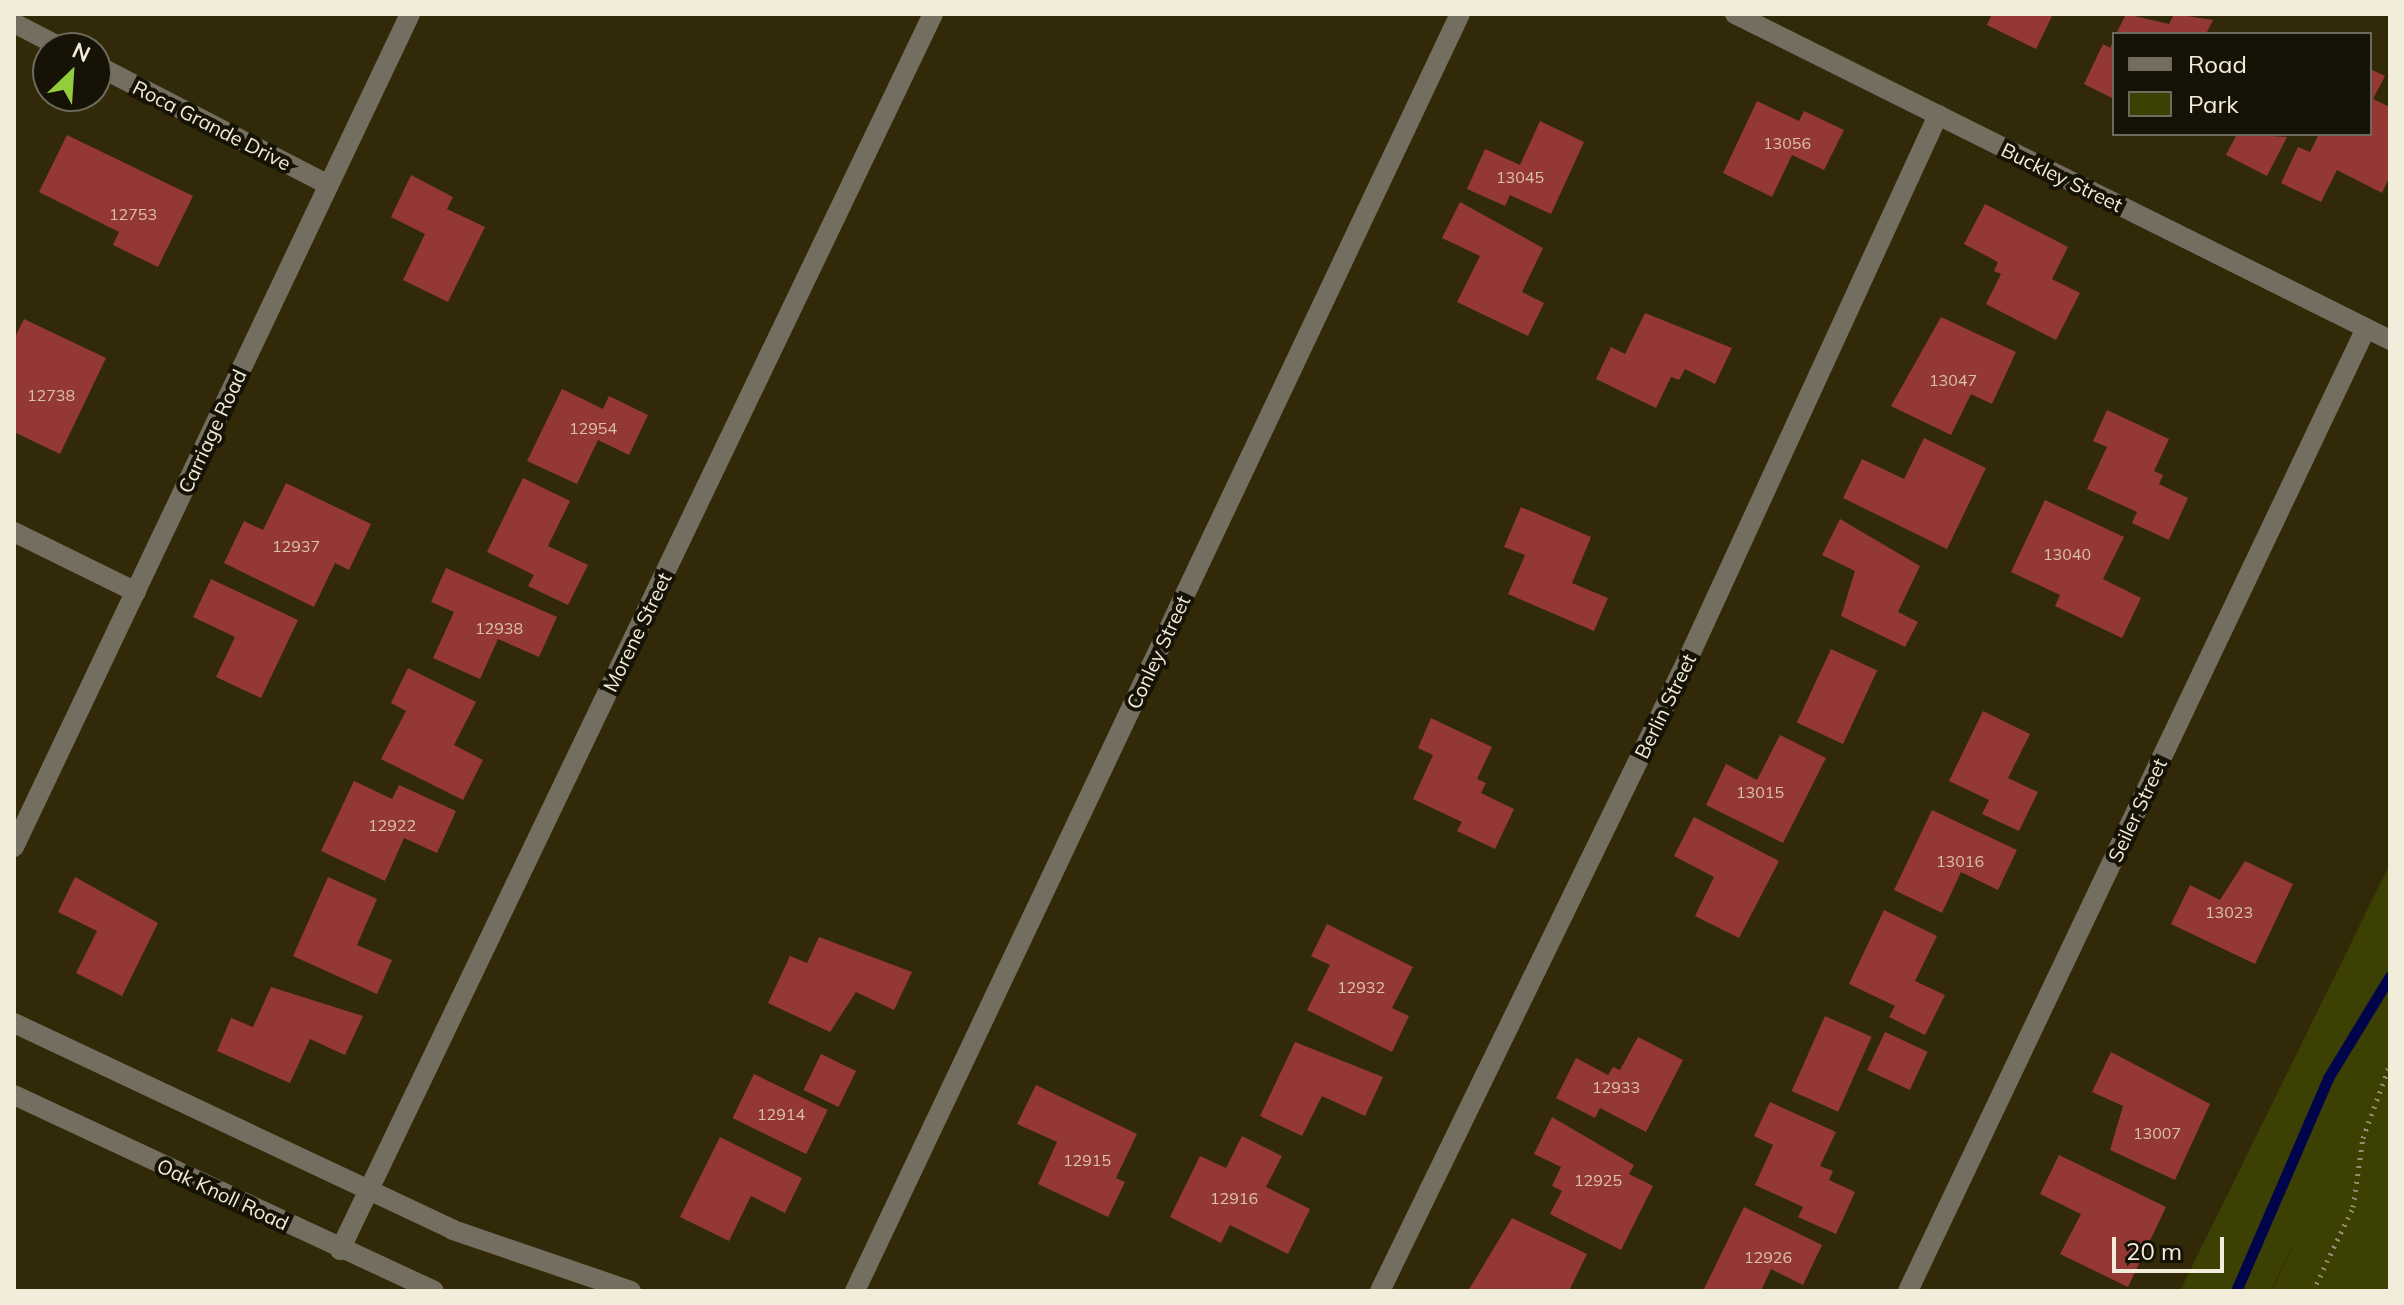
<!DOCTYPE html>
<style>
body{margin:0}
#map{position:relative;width:2404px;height:1305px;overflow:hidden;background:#322908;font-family:Mulish,sans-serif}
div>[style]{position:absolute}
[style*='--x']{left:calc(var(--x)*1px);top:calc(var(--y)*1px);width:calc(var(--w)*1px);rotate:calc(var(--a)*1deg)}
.green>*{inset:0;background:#3d4003}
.stream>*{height:11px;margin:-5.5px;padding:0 5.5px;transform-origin:5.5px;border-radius:5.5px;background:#00044a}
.building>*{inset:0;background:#943833;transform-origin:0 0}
.path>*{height:5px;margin-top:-2.5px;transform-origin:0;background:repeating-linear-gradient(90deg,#938c73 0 2px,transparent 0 8px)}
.minor>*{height:20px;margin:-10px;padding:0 10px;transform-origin:10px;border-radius:10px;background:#736e5f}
span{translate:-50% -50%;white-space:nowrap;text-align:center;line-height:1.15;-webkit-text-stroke:8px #161206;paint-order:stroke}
.number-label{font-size:16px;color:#dac0b1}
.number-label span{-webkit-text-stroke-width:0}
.street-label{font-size:20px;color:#f2eddb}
.frame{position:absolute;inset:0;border:16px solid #f2eddb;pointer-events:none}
.legend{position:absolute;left:2112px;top:32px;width:260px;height:104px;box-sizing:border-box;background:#161206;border:2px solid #6e6a5b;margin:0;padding:10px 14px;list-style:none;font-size:24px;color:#f2eddb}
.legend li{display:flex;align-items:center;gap:16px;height:40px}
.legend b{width:40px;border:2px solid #6e6a5b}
.north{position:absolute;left:32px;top:32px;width:80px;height:80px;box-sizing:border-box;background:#161206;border:2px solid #6e6a5b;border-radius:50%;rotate:25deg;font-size:22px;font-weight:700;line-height:32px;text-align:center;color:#f2eddb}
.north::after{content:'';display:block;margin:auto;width:28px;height:36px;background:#93cd3e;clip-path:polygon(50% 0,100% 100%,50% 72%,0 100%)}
.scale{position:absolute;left:2112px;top:1237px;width:112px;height:36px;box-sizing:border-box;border:4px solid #f2eddb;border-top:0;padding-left:10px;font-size:24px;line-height:28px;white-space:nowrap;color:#f2eddb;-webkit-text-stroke:6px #161206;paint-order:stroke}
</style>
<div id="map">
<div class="green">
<div style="clip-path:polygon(2390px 864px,2390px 1291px,2272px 1291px,2303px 1225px,2271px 1291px,2180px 1291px)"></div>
</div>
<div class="stream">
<div style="--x:2236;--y:1291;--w:232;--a:-66.6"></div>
<div style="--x:2328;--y:1078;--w:119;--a:-58.7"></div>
</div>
<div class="building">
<div style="clip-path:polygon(1992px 14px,2053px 14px,2036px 49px,1987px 25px)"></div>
<div style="clip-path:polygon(2126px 14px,2169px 24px,2174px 14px,2213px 20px,2206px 34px,2116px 34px)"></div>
<div style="clip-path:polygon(2114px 39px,2114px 99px,2084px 84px,2103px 44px,2110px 48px)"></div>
<div style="clip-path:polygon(2370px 69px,2385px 76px,2373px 99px,2390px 107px,2390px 176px,2382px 193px,2337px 170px,2321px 202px,2281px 183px,2298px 147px,2310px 152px,2319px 134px,2370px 134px)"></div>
<div style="clip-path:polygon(1757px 101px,1799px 121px,1804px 111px,1844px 130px,1824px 170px,1792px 155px,1772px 197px,1723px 173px)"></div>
<div style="clip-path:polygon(1540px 121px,1584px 142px,1551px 214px,1510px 195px,1505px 206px,1467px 189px,1485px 149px,1520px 165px)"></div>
<div style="clip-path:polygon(2237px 134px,2287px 137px,2267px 176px,2226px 155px)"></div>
<div style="clip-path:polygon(67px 135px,193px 196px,158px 267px,113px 245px,119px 232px,39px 192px)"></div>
<div style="clip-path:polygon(411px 175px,453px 197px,447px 209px,485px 227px,448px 302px,403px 280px,425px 234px,391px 217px)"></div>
<div style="clip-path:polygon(1460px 202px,1543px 248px,1522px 292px,1544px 303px,1528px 336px,1457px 302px,1480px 256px,1442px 238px)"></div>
<div style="clip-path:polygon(1985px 204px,2068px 247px,2052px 279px,2080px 293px,2056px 340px,1986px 304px,2001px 274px,1994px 271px,1998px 262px,1964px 244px)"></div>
<div style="clip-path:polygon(1645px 313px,1732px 348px,1715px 384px,1685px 369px,1679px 380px,1671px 377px,1656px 408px,1596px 379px,1611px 347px,1625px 354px)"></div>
<div style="clip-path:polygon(1941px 317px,2016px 352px,1992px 404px,1971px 394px,1951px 435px,1891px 406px)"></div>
<div style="clip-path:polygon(24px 319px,106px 358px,60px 454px,14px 432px,14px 339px)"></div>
<div style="clip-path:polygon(562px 389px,603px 409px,609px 396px,648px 415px,629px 455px,598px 440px,577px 484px,527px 461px)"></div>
<div style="clip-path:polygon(2107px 410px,2169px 439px,2154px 471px,2163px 475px,2159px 484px,2188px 498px,2169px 540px,2132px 523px,2137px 512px,2087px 489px,2107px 447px,2093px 441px)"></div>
<div style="clip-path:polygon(1924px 438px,1986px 468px,1947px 549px,1843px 498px,1862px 459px,1904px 479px)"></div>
<div style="clip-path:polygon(523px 478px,570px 501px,548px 546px,588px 565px,568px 605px,528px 586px,534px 575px,487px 552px)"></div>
<div style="clip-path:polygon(286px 483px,371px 524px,349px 570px,335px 563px,314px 607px,224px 563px,244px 521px,263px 530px)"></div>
<div style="clip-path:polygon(2045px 500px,2124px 537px,2103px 579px,2141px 598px,2122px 638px,2055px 606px,2060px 595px,2011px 572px)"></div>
<div style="clip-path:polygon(1521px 507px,1591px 537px,1572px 583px,1608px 598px,1594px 631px,1508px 594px,1525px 555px,1504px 547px)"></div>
<div style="clip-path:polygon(1840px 519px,1920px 566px,1898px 612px,1918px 622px,1905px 647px,1841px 616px,1855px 571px,1822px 555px)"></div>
<div style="clip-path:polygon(446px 568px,557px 617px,539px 657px,498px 639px,480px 679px,433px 658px,454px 612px,431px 602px)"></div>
<div style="clip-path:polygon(211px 579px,298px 620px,261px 698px,216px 677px,235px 637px,193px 617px)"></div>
<div style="left:1831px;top:649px;width:51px;height:81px;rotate:25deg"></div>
<div style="clip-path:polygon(408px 668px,476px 702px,454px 745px,483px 760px,463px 800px,381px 759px,406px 711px,391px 703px)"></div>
<div style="clip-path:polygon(1983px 711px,2030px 734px,2008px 778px,2038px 792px,2019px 831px,1982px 814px,1989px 800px,1949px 781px)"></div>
<div style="clip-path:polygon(1431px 718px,1492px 747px,1477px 779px,1486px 783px,1481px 793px,1514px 809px,1495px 849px,1457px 831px,1462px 822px,1413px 799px,1433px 755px,1418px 748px)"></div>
<div style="clip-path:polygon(1780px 735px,1826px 758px,1783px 843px,1706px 805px,1726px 764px,1757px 780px)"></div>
<div style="clip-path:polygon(354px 781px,392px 799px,399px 785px,456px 811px,437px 853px,404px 838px,385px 881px,321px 851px)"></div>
<div style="clip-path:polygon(1932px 810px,2017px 850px,1998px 890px,1961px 872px,1942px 913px,1894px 890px)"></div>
<div style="clip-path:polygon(1694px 817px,1779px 861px,1739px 938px,1695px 916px,1714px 877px,1674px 856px)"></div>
<div style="clip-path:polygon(2245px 861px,2293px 884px,2255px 964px,2171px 924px,2190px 885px,2220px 900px)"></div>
<div style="clip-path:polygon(75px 877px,158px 923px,122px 996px,76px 973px,97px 931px,58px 912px)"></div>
<div style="clip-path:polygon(328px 877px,377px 899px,357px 945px,392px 960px,377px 994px,293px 956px)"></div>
<div style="clip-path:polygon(1884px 910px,1937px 936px,1915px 981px,1945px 995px,1925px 1035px,1889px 1017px,1895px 1006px,1849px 984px)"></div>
<div style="clip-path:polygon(1327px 924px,1413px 967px,1392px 1008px,1409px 1016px,1392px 1052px,1307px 1010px,1330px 965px,1311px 956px)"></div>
<div style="clip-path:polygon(819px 937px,912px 972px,894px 1010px,856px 992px,830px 1032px,768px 1003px,790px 956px,807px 963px)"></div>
<div style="clip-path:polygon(271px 987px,363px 1016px,345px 1055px,310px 1039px,290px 1083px,217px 1051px,231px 1018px,253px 1027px)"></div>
<div style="left:1825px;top:1016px;width:51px;height:82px;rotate:24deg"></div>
<div style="left:1885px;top:1032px;width:47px;height:42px;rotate:25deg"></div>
<div style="clip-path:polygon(1638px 1037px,1683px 1060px,1646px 1132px,1600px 1108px,1595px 1118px,1556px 1098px,1576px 1058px,1608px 1075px,1613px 1067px,1620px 1070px)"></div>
<div style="clip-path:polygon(1295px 1042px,1383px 1077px,1365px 1116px,1322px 1096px,1302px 1136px,1260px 1116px)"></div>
<div style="clip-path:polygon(2111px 1052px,2210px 1104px,2175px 1180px,2110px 1150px,2123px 1106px,2092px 1092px)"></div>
<div style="left:821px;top:1054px;width:39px;height:40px;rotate:26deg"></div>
<div style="left:754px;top:1074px;width:82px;height:49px;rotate:26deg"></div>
<div style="clip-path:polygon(1036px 1085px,1137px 1134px,1116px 1178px,1125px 1182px,1108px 1217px,1038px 1184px,1057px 1142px,1017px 1124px)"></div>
<div style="clip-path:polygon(1770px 1102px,1836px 1132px,1820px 1166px,1833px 1171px,1829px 1180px,1855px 1192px,1836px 1234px,1798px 1217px,1803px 1207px,1755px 1185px,1773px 1145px,1754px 1136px)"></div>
<div style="clip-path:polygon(1552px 1117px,1634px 1165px,1629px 1174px,1653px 1186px,1621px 1250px,1550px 1214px,1562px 1191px,1552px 1186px,1561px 1167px,1534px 1154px)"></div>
<div style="clip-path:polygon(1242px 1136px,1282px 1156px,1266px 1187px,1310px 1209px,1288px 1254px,1230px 1225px,1221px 1243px,1170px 1217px,1200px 1156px,1226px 1168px)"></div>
<div style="clip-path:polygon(720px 1137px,802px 1178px,785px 1213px,751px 1196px,729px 1241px,680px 1217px)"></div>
<div style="clip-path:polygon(2059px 1155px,2166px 1207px,2128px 1287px,2060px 1254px,2081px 1214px,2040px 1194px)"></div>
<div style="clip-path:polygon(1744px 1207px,1822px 1245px,1803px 1285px,1771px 1269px,1761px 1291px,1703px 1291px)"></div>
<div style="clip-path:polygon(1512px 1218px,1587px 1254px,1569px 1291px,1468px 1291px)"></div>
</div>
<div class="path">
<div style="--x:2313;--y:1291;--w:93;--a:-64.5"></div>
<div style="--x:2353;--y:1207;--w:70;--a:-81.8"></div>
<div style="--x:2363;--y:1138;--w:79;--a:-70"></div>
</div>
<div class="minor">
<div style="--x:1735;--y:14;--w:732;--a:26.46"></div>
<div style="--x:14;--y:23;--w:54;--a:27.5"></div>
<div style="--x:96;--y:65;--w:261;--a:27.3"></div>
<div style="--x:14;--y:532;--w:136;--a:26.2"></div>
<div style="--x:14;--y:847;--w:922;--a:-64.57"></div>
<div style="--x:14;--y:1023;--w:485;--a:25.2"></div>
<div style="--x:453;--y:1230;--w:188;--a:18.9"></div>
<div style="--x:14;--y:1095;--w:463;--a:25"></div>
<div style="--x:340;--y:1250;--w:1371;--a:-64.37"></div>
<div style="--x:855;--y:1291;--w:1413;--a:-64.65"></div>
<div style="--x:1380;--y:1291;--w:715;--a:-64.04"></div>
<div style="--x:1693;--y:648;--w:587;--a:-65.31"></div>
<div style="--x:1908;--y:1291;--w:1066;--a:-64.56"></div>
</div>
<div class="number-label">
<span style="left:1787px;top:143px">13056</span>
<span style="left:1520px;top:177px">13045</span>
<span style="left:133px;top:214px">12753</span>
<span style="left:1953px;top:380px">13047</span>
<span style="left:51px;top:395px">12738</span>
<span style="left:593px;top:428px">12954</span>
<span style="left:296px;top:546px">12937</span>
<span style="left:2067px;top:554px">13040</span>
<span style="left:499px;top:628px">12938</span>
<span style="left:1760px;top:792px">13015</span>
<span style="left:392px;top:825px">12922</span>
<span style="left:1960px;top:861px">13016</span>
<span style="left:2229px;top:912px">13023</span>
<span style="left:1361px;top:987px">12932</span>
<span style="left:1616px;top:1087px">12933</span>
<span style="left:781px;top:1114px">12914</span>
<span style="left:2157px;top:1133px">13007</span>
<span style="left:1087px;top:1160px">12915</span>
<span style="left:1598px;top:1180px">12925</span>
<span style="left:1234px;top:1198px">12916</span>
<span style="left:1768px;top:1257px">12926</span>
</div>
<div class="street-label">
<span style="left:212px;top:125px;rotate:27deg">Roca Grande Drive</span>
<span style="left:2062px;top:177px;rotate:26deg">Buckley Street</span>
<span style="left:212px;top:431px;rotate:-65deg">Carriage Road</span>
<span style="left:637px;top:632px;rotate:-64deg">Morene Street</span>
<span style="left:1158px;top:652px;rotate:-65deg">Conley Street</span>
<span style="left:1665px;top:706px;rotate:-64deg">Berlin Street</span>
<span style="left:2137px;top:810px;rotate:-65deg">Seiler Street</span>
<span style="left:223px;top:1194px;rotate:25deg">Oak Knoll Road</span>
</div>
<div class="frame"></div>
<ul class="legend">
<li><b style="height:10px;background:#736e5f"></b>Road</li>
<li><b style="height:22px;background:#3d4003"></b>Park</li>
</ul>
<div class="north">N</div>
<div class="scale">20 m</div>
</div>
